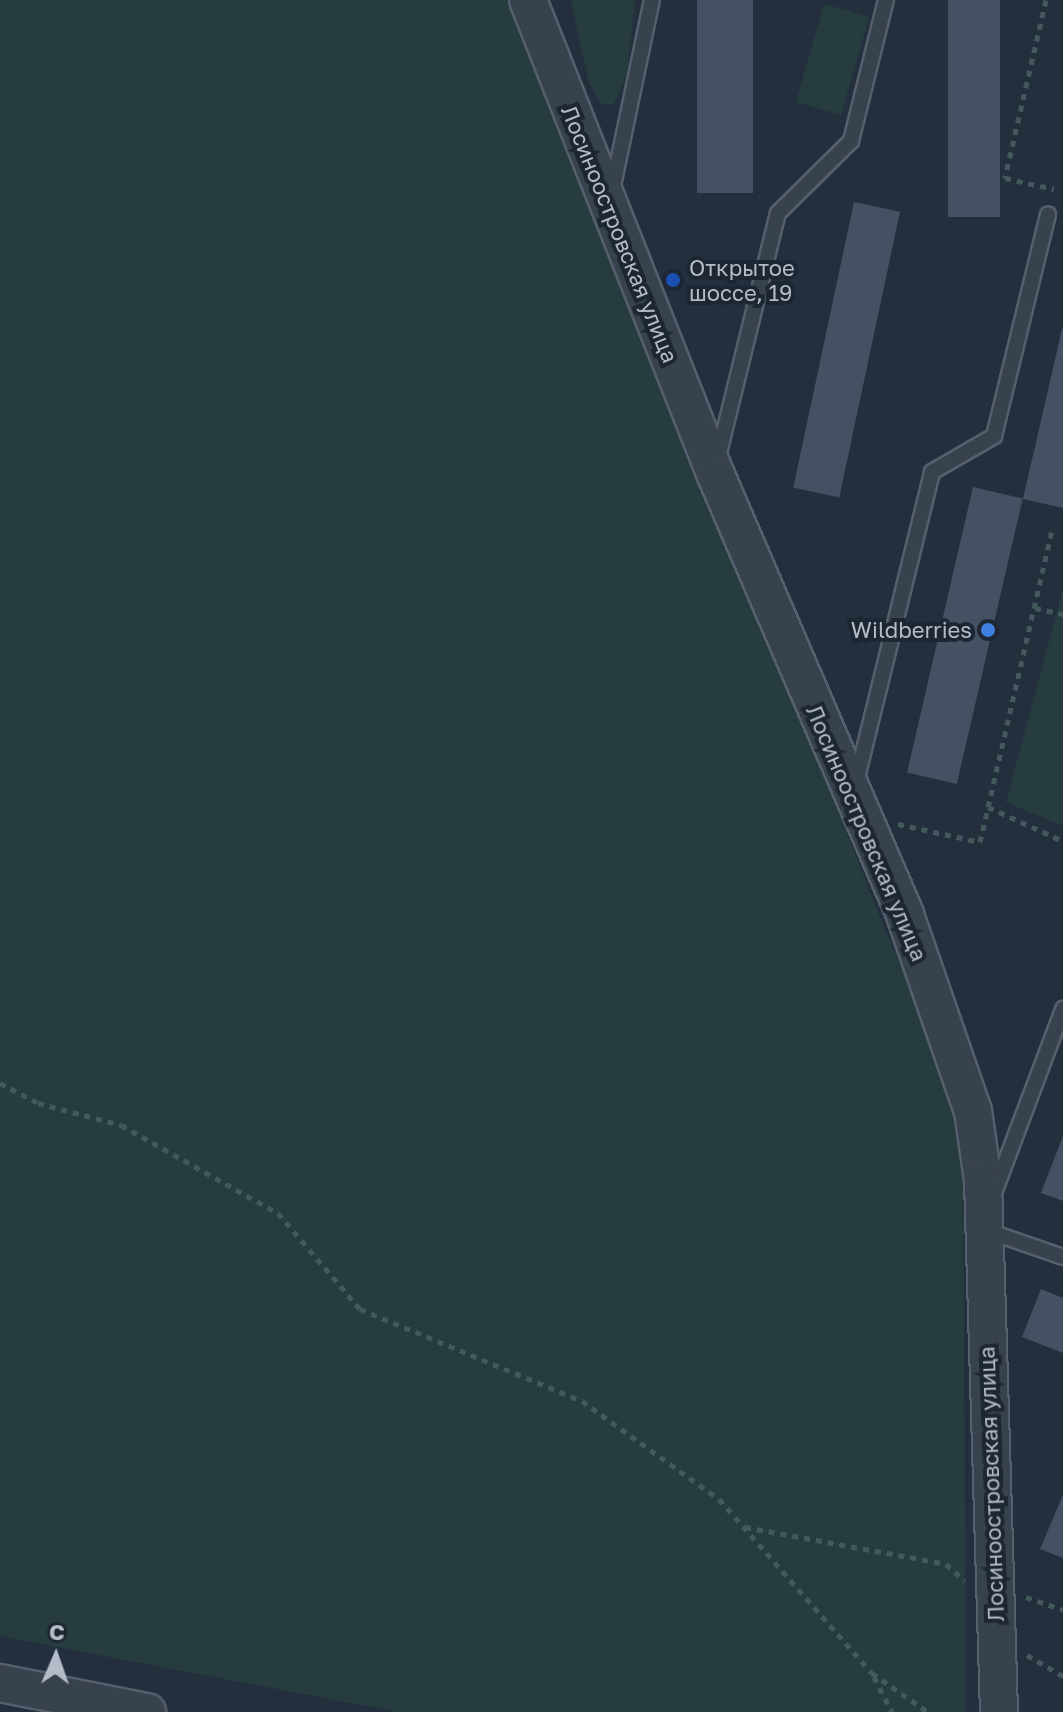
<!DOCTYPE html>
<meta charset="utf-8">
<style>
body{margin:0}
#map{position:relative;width:1063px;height:1712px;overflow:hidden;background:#242f3e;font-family:"Golos Text",sans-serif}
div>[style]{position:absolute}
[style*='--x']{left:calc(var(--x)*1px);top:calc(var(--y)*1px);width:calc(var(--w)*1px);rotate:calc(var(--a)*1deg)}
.green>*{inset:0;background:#263c3f;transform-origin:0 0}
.building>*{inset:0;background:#455162;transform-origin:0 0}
.path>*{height:5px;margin-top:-2.5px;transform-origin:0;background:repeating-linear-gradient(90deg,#44595c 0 6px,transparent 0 12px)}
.roads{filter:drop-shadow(2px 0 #565f6c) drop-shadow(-2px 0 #565f6c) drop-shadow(0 2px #565f6c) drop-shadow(0 -2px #565f6c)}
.service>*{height:14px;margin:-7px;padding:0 7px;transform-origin:7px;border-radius:7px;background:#38414e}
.tertiary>*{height:36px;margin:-18px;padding:0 18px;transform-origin:18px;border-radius:18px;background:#38414e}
.dots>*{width:22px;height:22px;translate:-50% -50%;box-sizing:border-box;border:4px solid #1d2633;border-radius:50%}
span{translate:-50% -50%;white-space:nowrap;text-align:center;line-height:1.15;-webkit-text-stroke:8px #1d2633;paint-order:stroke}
.street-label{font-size:22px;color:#b4bcc9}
.poi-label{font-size:22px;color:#b4bcc9}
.left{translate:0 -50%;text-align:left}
.right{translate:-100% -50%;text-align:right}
.north{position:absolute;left:16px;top:1616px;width:80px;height:80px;-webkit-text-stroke:6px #1d2633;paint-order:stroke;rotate:2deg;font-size:22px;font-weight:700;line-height:32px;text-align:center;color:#b4bcc9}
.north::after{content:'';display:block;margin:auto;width:28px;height:36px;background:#b4bcc9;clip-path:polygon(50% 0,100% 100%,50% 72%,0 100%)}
</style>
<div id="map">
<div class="green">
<div style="clip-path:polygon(0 0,514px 0,599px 200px,885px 930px,963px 1103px,966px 1712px,398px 1712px,0 1636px)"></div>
<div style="clip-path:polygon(571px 0,635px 0,627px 75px,614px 104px,601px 104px,588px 80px)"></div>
<div style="left:824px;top:4px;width:47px;height:102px;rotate:16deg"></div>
<div style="clip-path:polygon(1063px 589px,1063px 826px,1006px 802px)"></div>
</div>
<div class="building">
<div style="left:697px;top:0;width:56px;height:193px"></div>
<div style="left:948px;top:0;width:52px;height:217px"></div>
<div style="left:854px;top:202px;width:47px;height:292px;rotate:12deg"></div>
<div style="clip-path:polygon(1062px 329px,1063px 329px,1063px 508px,1023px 499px)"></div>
<div style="left:973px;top:487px;width:51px;height:293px;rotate:13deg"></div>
<div style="clip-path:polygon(1063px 1136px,1063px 1201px,1041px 1193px)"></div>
<div style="clip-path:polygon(1041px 1289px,1063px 1298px,1063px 1353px,1022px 1337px)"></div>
<div style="clip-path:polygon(1063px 1495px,1063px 1558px,1040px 1549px)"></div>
</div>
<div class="path">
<div style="--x:1046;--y:0;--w:183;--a:103"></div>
<div style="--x:1005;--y:178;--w:50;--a:12.7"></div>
<div style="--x:1035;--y:608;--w:29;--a:12"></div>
<div style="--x:988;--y:807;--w:82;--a:24.4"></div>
<div style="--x:898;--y:824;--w:84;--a:12.4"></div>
<div style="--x:980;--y:842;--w:319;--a:-77"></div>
<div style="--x:0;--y:1083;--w:43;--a:27.8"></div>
<div style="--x:38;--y:1103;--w:86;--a:14.8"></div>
<div style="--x:121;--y:1125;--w:180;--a:29.3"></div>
<div style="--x:278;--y:1213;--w:126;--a:49.5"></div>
<div style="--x:360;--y:1309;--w:240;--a:22.5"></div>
<div style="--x:582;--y:1401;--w:168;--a:35.6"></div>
<div style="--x:719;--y:1499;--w:232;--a:48.7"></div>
<div style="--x:872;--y:1673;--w:68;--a:34.9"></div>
<div style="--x:745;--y:1527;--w:204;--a:10.4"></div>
<div style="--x:946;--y:1564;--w:25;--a:42"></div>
<div style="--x:1026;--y:1597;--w:39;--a:19"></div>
<div style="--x:1027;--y:1655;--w:42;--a:30.3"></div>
<div style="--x:874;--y:1677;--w:39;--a:63"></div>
</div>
<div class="roads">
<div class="service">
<div style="--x:612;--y:191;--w:195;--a:-78.2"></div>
<div style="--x:718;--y:457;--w:251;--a:-76.2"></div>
<div style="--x:778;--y:213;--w:103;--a:-44.6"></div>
<div style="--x:851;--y:141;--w:145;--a:-76.1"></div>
<div style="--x:856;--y:782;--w:319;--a:-76.2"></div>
<div style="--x:932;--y:472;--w:72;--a:-30.1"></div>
<div style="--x:994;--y:436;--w:228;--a:-76.3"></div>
<div style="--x:994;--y:1193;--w:197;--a:-69.4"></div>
<div style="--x:988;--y:1231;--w:79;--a:19.1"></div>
</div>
<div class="tertiary">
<div style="--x:528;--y:0;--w:509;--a:68.43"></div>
<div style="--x:715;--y:473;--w:481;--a:66.7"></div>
<div style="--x:905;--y:915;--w:207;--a:70.9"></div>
<div style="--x:973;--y:1111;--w:70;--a:81.8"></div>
<div style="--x:983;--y:1180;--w:532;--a:88.28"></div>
<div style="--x:0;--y:1683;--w:150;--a:11.2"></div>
</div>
</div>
<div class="dots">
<div style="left:673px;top:280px;background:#1a4fb4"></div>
<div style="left:988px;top:630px;background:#3f7fe0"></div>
</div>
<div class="street-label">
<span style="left:620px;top:234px;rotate:68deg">Лосиноостровская улица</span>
<span style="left:867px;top:833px;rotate:67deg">Лосиноостровская улица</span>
<span style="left:991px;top:1484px;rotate:-92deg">Лосиноостровская улица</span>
</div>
<div class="poi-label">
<span class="left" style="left:689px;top:280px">Открытое<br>шоссе, 19</span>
<span class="right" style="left:972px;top:630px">Wildberries</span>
</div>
<div class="north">С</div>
</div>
